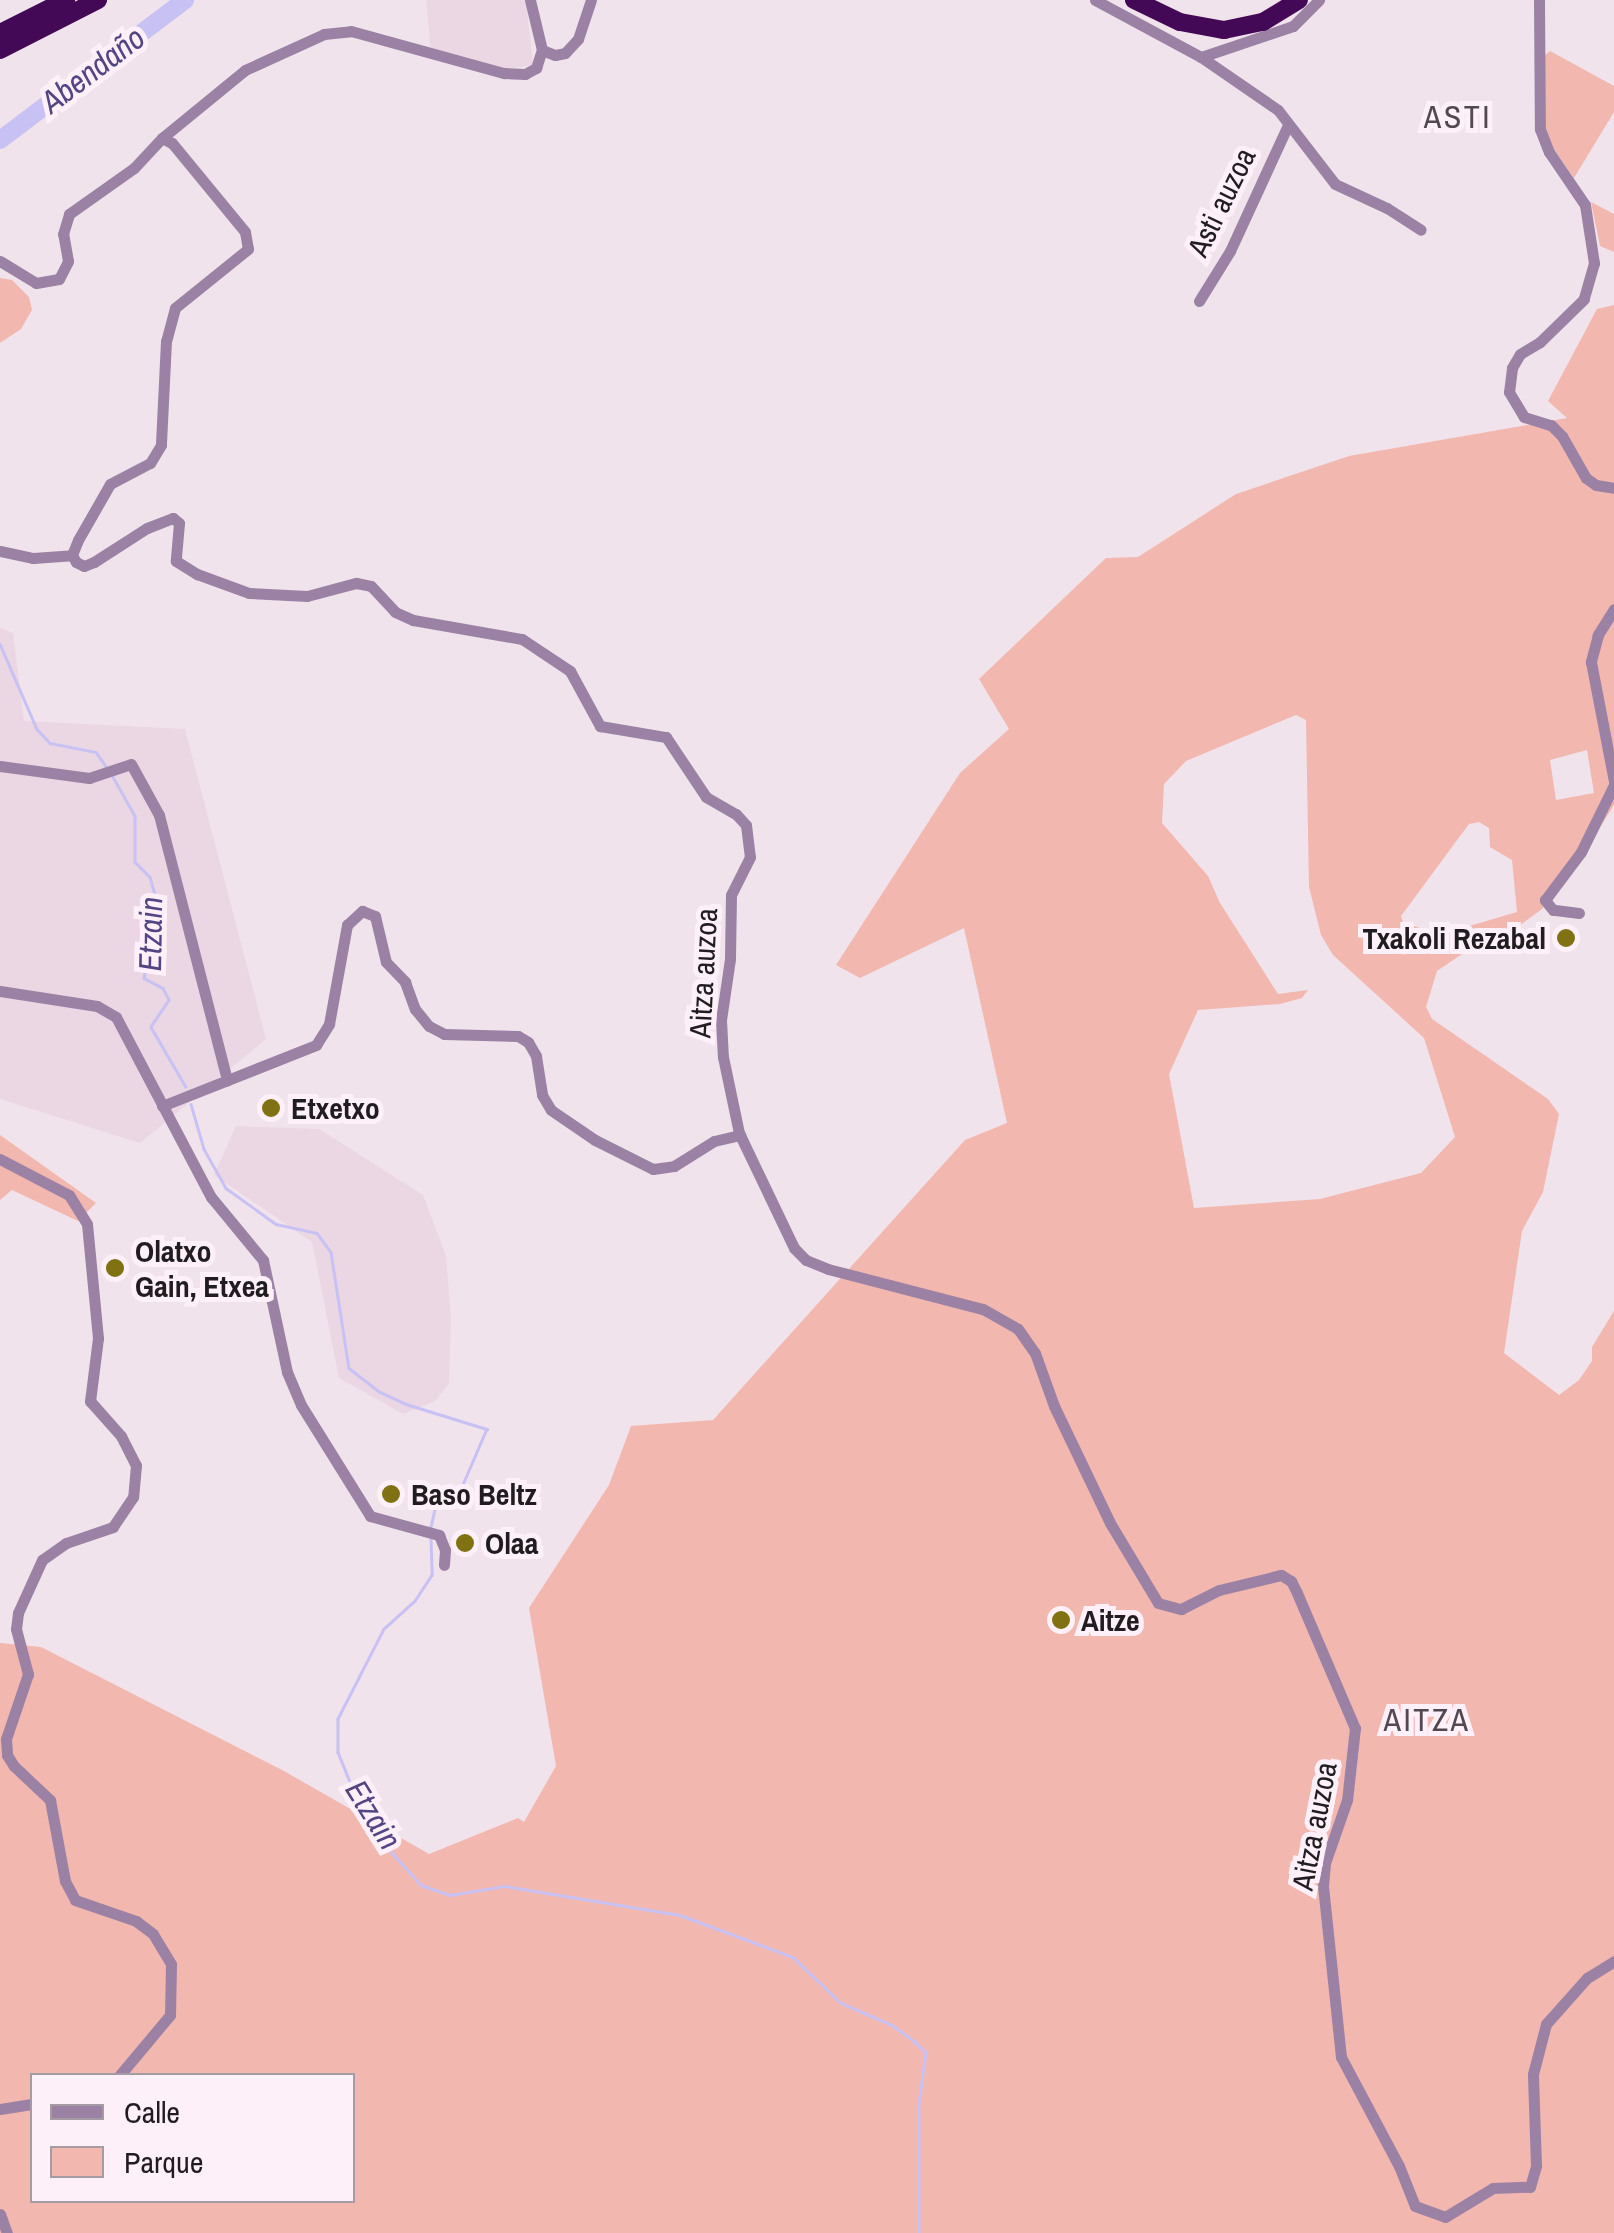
<!DOCTYPE html>
<meta charset="utf-8">
<style>
body{margin:0}
#map{position:relative;width:1614px;height:2233px;overflow:hidden;background:#f1e3eb;font-family:"Archivo Narrow",sans-serif}
div>[style]{position:absolute}
[style*='--x']{left:calc(var(--x)*1px);top:calc(var(--y)*1px);width:calc(var(--w)*1px);rotate:calc(var(--a)*1deg)}
.built>*{inset:0;background:#ebd6e3}
.green>*{inset:0;background:#f2b7af}
.stream>*{height:2.5px;margin:-1.25px;padding:0 1.25px;transform-origin:1.25px;border-radius:1.25px;background:#c8c1f3}
.river>*{height:18px;margin:-9px;padding:0 9px;transform-origin:9px;border-radius:9px;background:#c8c1f3}
.minor>*{height:11px;margin:-5.5px;padding:0 5.5px;transform-origin:5.5px;border-radius:5.5px;background:#9b82a5}
.highway>*{height:18px;margin:-9px;padding:0 9px;transform-origin:9px;border-radius:9px;background:#440956}
.dots>*{width:28px;height:28px;translate:-50% -50%;box-sizing:border-box;border:5px solid #fef0f9;border-radius:50%}
span{translate:-50% -50%;white-space:nowrap;text-align:center;line-height:1.15;-webkit-text-stroke:10px #fef0f9;paint-order:stroke}
.street-label{font-size:30px;color:#201c1f}
.poi-label{font-size:30px;color:#201c1f;font-weight:700}
.right{translate:-100% -50%;text-align:right}
.left{translate:0 -50%;text-align:left}
.water-label{font-size:32px;color:#534584;font-style:italic}
.neighbourhood-label{font-size:32px;color:#53484f;letter-spacing:2.5px}
.legend{position:absolute;left:30px;top:2073px;width:325px;height:130px;box-sizing:border-box;background:#fef0f9;border:2px solid #a59ba2;margin:0;padding:12px 18px;list-style:none;font-size:30px;color:#201c1f}
.legend li{display:flex;align-items:center;gap:20px;height:50px}
.legend b{width:50px;border:2px solid #a59ba2}
</style>
<div id="map">
<div class="built">
<div style="clip-path:polygon(426px 0,526px 0,533px 65px,501px 70px,431px 51px)"></div>
<div style="clip-path:polygon(0 628px,13px 633px,24px 721px,185px 729px,266px 1039px,140px 1143px,0 1099px)"></div>
<div style="clip-path:polygon(236px 1126px,319px 1129px,423px 1195px,446px 1256px,451px 1318px,449px 1383px,435px 1401px,403px 1414px,339px 1378px,312px 1242px,214px 1175px)"></div>
</div>
<div class="green">
<div style="clip-path:polygon(1550px 51px,1614px 86px,1614px 112px,1574px 178px,1553px 148px,1545px 126px,1543px 57px)"></div>
<div style="clip-path:polygon(1591px 202px,1614px 214px,1614px 252px,1600px 246px)"></div>
<div style="clip-path:polygon(0 278px,12px 280px,29px 297px,32px 310px,21px 329px,0 343px)"></div>
<div style="clip-path:polygon(evenodd,1614px 305px,1614px 805px,1563px 886px,1542px 909px,1511px 932px,1468px 950px,1437px 971px,1426px 1007px,1432px 1019px,1548px 1099px,1559px 1114px,1543px 1192px,1522px 1231px,1504px 1353px,1559px 1395px,1579px 1380px,1592px 1361px,1592px 1347px,1614px 1311px,1614px 2233px,0 2233px,0 1643px,41px 1647px,284px 1771px,429px 1854px,518px 1818px,524px 1822px,556px 1766px,529px 1608px,609px 1485px,631px 1426px,713px 1420px,965px 1140px,1007px 1123px,964px 928px,860px 978px,836px 965px,960px 773px,1009px 729px,979px 679px,1106px 558px,1138px 557px,1236px 494px,1349px 456px,1567px 418px,1548px 401px,1597px 309px,1614px 305px,1296px 715px,1306px 720px,1309px 887px,1321px 935px,1333px 955px,1424px 1038px,1455px 1137px,1421px 1173px,1320px 1199px,1194px 1208px,1169px 1074px,1198px 1010px,1280px 1004px,1302px 998px,1308px 990px,1278px 994px,1220px 903px,1208px 876px,1162px 823px,1164px 784px,1186px 761px,1296px 715px,1614px 305px,1587px 750px,1594px 793px,1556px 800px,1550px 760px,1587px 750px,1614px 305px,1479px 822px,1489px 828px,1490px 847px,1512px 860px,1517px 912px,1439px 935px,1403px 922px,1401px 916px,1469px 824px,1479px 822px,1614px 305px,32px 2076px,352px 2076px,352px 2200px,32px 2200px,32px 2076px)"></div>
<div style="clip-path:polygon(0 1135px,96px 1203px,78px 1221px,12px 1190px,0 1200px)"></div>
</div>
<div class="stream">
<div style="--x:0;--y:644;--w:93;--a:66.5"></div>
<div style="--x:37;--y:729;--w:19;--a:47"></div>
<div style="--x:50;--y:743;--w:47;--a:11.1"></div>
<div style="--x:96;--y:752;--w:21;--a:55"></div>
<div style="--x:112;--y:775;--w:47;--a:60.7"></div>
<div style="--x:135;--y:816;--w:46;--a:90"></div>
<div style="--x:135;--y:862;--w:21;--a:45"></div>
<div style="--x:150;--y:877;--w:19;--a:74"></div>
<div style="--x:155;--y:895;--w:29;--a:112"></div>
<div style="--x:144;--y:922;--w:18;--a:61"></div>
<div style="--x:153;--y:938;--w:41;--a:102.7"></div>
<div style="--x:144;--y:978;--w:21;--a:28"></div>
<div style="--x:163;--y:988;--w:13;--a:63"></div>
<div style="--x:169;--y:1000;--w:32;--a:124"></div>
<div style="--x:151;--y:1027;--w:69;--a:59.7"></div>
<div style="--x:191;--y:1104;--w:47;--a:73.9"></div>
<div style="--x:204;--y:1149;--w:45;--a:60.6"></div>
<div style="--x:226;--y:1188;--w:62;--a:35.8"></div>
<div style="--x:276;--y:1224;--w:42;--a:12.4"></div>
<div style="--x:317;--y:1233;--w:24;--a:54"></div>
<div style="--x:331;--y:1252;--w:117;--a:81.2"></div>
<div style="--x:349;--y:1368;--w:39;--a:38"></div>
<div style="--x:380;--y:1392;--w:29;--a:25"></div>
<div style="--x:406;--y:1404;--w:85;--a:17.2"></div>
<div style="--x:487;--y:1429;--w:63;--a:113.3"></div>
<div style="--x:462;--y:1487;--w:29;--a:151"></div>
<div style="--x:437;--y:1501;--w:26;--a:103"></div>
<div style="--x:431;--y:1539;--w:36;--a:88"></div>
<div style="--x:432;--y:1575;--w:31;--a:123"></div>
<div style="--x:415;--y:1601;--w:42;--a:137.9"></div>
<div style="--x:384;--y:1629;--w:101;--a:117.1"></div>
<div style="--x:338;--y:1719;--w:33;--a:90"></div>
<div style="--x:338;--y:1752;--w:56;--a:68"></div>
<div style="--x:359;--y:1804;--w:53;--a:56.6"></div>
<div style="--x:388;--y:1848;--w:50;--a:48.3"></div>
<div style="--x:421;--y:1885;--w:31;--a:19"></div>
<div style="--x:450;--y:1895;--w:56;--a:-9.3"></div>
<div style="--x:505;--y:1886;--w:177;--a:9.4"></div>
<div style="--x:680;--y:1915;--w:121;--a:20.4"></div>
<div style="--x:793;--y:1957;--w:66;--a:43.8"></div>
<div style="--x:841;--y:2003;--w:56;--a:23.3"></div>
<div style="--x:892;--y:2025;--w:27;--a:36"></div>
<div style="--x:914;--y:2041;--w:16;--a:43"></div>
<div style="--x:926;--y:2052;--w:52;--a:97.7"></div>
<div style="--x:919;--y:2104;--w:129;--a:90"></div>
</div>
<div class="river">
<div style="--x:0;--y:140;--w:232;--a:-37.1"></div>
</div>
<div class="minor">
<div style="--x:530;--y:0;--w:51;--a:76.5"></div>
<div style="--x:542;--y:50;--w:14;--a:21"></div>
<div style="--x:555;--y:55;--w:10;--a:-11"></div>
<div style="--x:565;--y:53;--w:19;--a:-47"></div>
<div style="--x:578;--y:39;--w:41;--a:-71.6"></div>
<div style="--x:1095;--y:0;--w:120;--a:28.3"></div>
<div style="--x:1201;--y:57;--w:97;--a:-18.6"></div>
<div style="--x:1293;--y:26;--w:37;--a:-45"></div>
<div style="--x:1539;--y:0;--w:129;--a:89.6"></div>
<div style="--x:1540;--y:129;--w:25;--a:69"></div>
<div style="--x:1549;--y:152;--w:64;--a:55.8"></div>
<div style="--x:1585;--y:205;--w:59;--a:81.2"></div>
<div style="--x:1594;--y:263;--w:37;--a:106"></div>
<div style="--x:1584;--y:299;--w:62;--a:135.7"></div>
<div style="--x:1540;--y:342;--w:23;--a:149"></div>
<div style="--x:1520;--y:354;--w:16;--a:120"></div>
<div style="--x:1512;--y:368;--w:24;--a:97"></div>
<div style="--x:1509;--y:392;--w:29;--a:59"></div>
<div style="--x:1524;--y:417;--w:28;--a:17"></div>
<div style="--x:1551;--y:425;--w:16;--a:45"></div>
<div style="--x:1562;--y:436;--w:48;--a:60.3"></div>
<div style="--x:1586;--y:478;--w:12;--a:35"></div>
<div style="--x:1596;--y:485;--w:18;--a:9"></div>
<div style="--x:1201;--y:57;--w:93;--a:34.5"></div>
<div style="--x:1278;--y:110;--w:93;--a:52.4"></div>
<div style="--x:1335;--y:184;--w:57;--a:24.8"></div>
<div style="--x:1387;--y:208;--w:40;--a:32.9"></div>
<div style="--x:162;--y:138;--w:107;--a:-39.3"></div>
<div style="--x:245;--y:70;--w:87;--a:-24.5"></div>
<div style="--x:324;--y:34;--w:27;--a:-6"></div>
<div style="--x:351;--y:31;--w:159;--a:15.4"></div>
<div style="--x:504;--y:73;--w:21;--a:3"></div>
<div style="--x:525;--y:74;--w:13;--a:-29"></div>
<div style="--x:536;--y:68;--w:19;--a:-72"></div>
<div style="--x:0;--y:261;--w:42;--a:31.4"></div>
<div style="--x:36;--y:283;--w:23;--a:-10"></div>
<div style="--x:59;--y:279;--w:20;--a:-63"></div>
<div style="--x:68;--y:261;--w:27;--a:-100"></div>
<div style="--x:63;--y:234;--w:21;--a:-73"></div>
<div style="--x:69;--y:214;--w:80;--a:-35.3"></div>
<div style="--x:134;--y:168;--w:41;--a:-47"></div>
<div style="--x:162;--y:138;--w:11;--a:27"></div>
<div style="--x:172;--y:143;--w:115;--a:50.6"></div>
<div style="--x:245;--y:232;--w:17;--a:80"></div>
<div style="--x:248;--y:249;--w:94;--a:141.1"></div>
<div style="--x:175;--y:308;--w:34;--a:105"></div>
<div style="--x:166;--y:341;--w:104;--a:92.8"></div>
<div style="--x:161;--y:445;--w:21;--a:121"></div>
<div style="--x:150;--y:463;--w:45;--a:152.3"></div>
<div style="--x:110;--y:484;--w:64;--a:119.7"></div>
<div style="--x:78;--y:540;--w:16;--a:112"></div>
<div style="--x:72;--y:555;--w:8;--a:60"></div>
<div style="--x:76;--y:562;--w:9;--a:27"></div>
<div style="--x:84;--y:566;--w:11;--a:-22"></div>
<div style="--x:94;--y:562;--w:63;--a:-32.7"></div>
<div style="--x:147;--y:528;--w:28;--a:-21"></div>
<div style="--x:173;--y:518;--w:8;--a:40"></div>
<div style="--x:179;--y:523;--w:38;--a:95"></div>
<div style="--x:176;--y:561;--w:25;--a:32"></div>
<div style="--x:197;--y:574;--w:55;--a:20.1"></div>
<div style="--x:249;--y:593;--w:58;--a:3"></div>
<div style="--x:307;--y:596;--w:51;--a:-14.9"></div>
<div style="--x:356;--y:583;--w:15;--a:11"></div>
<div style="--x:371;--y:586;--w:35;--a:47"></div>
<div style="--x:395;--y:612;--w:20;--a:24"></div>
<div style="--x:413;--y:620;--w:111;--a:9.9"></div>
<div style="--x:522;--y:639;--w:58;--a:33.7"></div>
<div style="--x:570;--y:671;--w:63;--a:61.4"></div>
<div style="--x:600;--y:726;--w:67;--a:9.5"></div>
<div style="--x:666;--y:737;--w:72;--a:56.3"></div>
<div style="--x:706;--y:797;--w:34;--a:30"></div>
<div style="--x:736;--y:814;--w:15;--a:48"></div>
<div style="--x:746;--y:825;--w:32;--a:83"></div>
<div style="--x:750;--y:857;--w:42;--a:116.6"></div>
<div style="--x:731;--y:895;--w:64;--a:90.9"></div>
<div style="--x:730;--y:959;--w:62;--a:98.4"></div>
<div style="--x:721;--y:1020;--w:37;--a:87"></div>
<div style="--x:723;--y:1057;--w:78;--a:78.1"></div>
<div style="--x:739;--y:1133;--w:127;--a:64.4"></div>
<div style="--x:794;--y:1248;--w:17;--a:45"></div>
<div style="--x:806;--y:1260;--w:24;--a:22"></div>
<div style="--x:828;--y:1269;--w:160;--a:14.5"></div>
<div style="--x:983;--y:1309;--w:40;--a:29.7"></div>
<div style="--x:1018;--y:1329;--w:29;--a:55"></div>
<div style="--x:1035;--y:1353;--w:56;--a:70.3"></div>
<div style="--x:1054;--y:1406;--w:130;--a:64.4"></div>
<div style="--x:1110;--y:1523;--w:93;--a:59"></div>
<div style="--x:1158;--y:1603;--w:24;--a:15"></div>
<div style="--x:1181;--y:1609;--w:42;--a:-26.6"></div>
<div style="--x:1219;--y:1590;--w:64;--a:-13.6"></div>
<div style="--x:1281;--y:1575;--w:12;--a:31"></div>
<div style="--x:1291;--y:1581;--w:13;--a:63"></div>
<div style="--x:1297;--y:1593;--w:147;--a:66.8"></div>
<div style="--x:1355;--y:1728;--w:72;--a:96.3"></div>
<div style="--x:1347;--y:1800;--w:67;--a:109.2"></div>
<div style="--x:1325;--y:1863;--w:23;--a:95"></div>
<div style="--x:1323;--y:1886;--w:172;--a:84"></div>
<div style="--x:1341;--y:2057;--w:123;--a:62"></div>
<div style="--x:1399;--y:2166;--w:43;--a:68.2"></div>
<div style="--x:1415;--y:2206;--w:32;--a:20"></div>
<div style="--x:1445;--y:2217;--w:56;--a:-31.1"></div>
<div style="--x:1493;--y:2188;--w:37;--a:-2"></div>
<div style="--x:1530;--y:2187;--w:22;--a:-74"></div>
<div style="--x:1536;--y:2166;--w:92;--a:-91.9"></div>
<div style="--x:1533;--y:2074;--w:52;--a:-75.4"></div>
<div style="--x:1546;--y:2024;--w:62;--a:-48.3"></div>
<div style="--x:1587;--y:1978;--w:32;--a:-32"></div>
<div style="--x:1199;--y:301;--w:59;--a:-58.2"></div>
<div style="--x:1230;--y:251;--w:139;--a:-65.3"></div>
<div style="--x:0;--y:551;--w:34;--a:12"></div>
<div style="--x:33;--y:558;--w:39;--a:-4"></div>
<div style="--x:1614;--y:609;--w:31;--a:122"></div>
<div style="--x:1598;--y:635;--w:28;--a:105"></div>
<div style="--x:1591;--y:662;--w:122;--a:79.1"></div>
<div style="--x:0;--y:766;--w:90;--a:7.7"></div>
<div style="--x:89;--y:778;--w:44;--a:-18.4"></div>
<div style="--x:131;--y:764;--w:58;--a:61.2"></div>
<div style="--x:159;--y:815;--w:274;--a:75.6"></div>
<div style="--x:1579;--y:913;--w:26;--a:-173"></div>
<div style="--x:1553;--y:910;--w:13;--a:-129"></div>
<div style="--x:1545;--y:900;--w:60;--a:-53.1"></div>
<div style="--x:1581;--y:852;--w:75;--a:-63.8"></div>
<div style="--x:0;--y:991;--w:98;--a:8.8"></div>
<div style="--x:97;--y:1006;--w:22;--a:30"></div>
<div style="--x:116;--y:1017;--w:204;--a:62.2"></div>
<div style="--x:211;--y:1197;--w:82;--a:50.5"></div>
<div style="--x:263;--y:1260;--w:115;--a:77.9"></div>
<div style="--x:287;--y:1372;--w:36;--a:67"></div>
<div style="--x:301;--y:1405;--w:131;--a:58.1"></div>
<div style="--x:370;--y:1516;--w:72;--a:15.4"></div>
<div style="--x:439;--y:1535;--w:16;--a:68"></div>
<div style="--x:445;--y:1550;--w:15;--a:94"></div>
<div style="--x:162;--y:1106;--w:166;--a:-21.6"></div>
<div style="--x:316;--y:1045;--w:25;--a:-58"></div>
<div style="--x:329;--y:1024;--w:101;--a:-79.7"></div>
<div style="--x:347;--y:925;--w:21;--a:-43"></div>
<div style="--x:362;--y:911;--w:14;--a:21"></div>
<div style="--x:375;--y:916;--w:47;--a:76.6"></div>
<div style="--x:386;--y:962;--w:28;--a:46"></div>
<div style="--x:405;--y:982;--w:29;--a:70"></div>
<div style="--x:415;--y:1009;--w:22;--a:51"></div>
<div style="--x:429;--y:1026;--w:17;--a:28"></div>
<div style="--x:444;--y:1034;--w:74;--a:1.5"></div>
<div style="--x:518;--y:1036;--w:12;--a:31"></div>
<div style="--x:528;--y:1042;--w:16;--a:60"></div>
<div style="--x:536;--y:1056;--w:39;--a:81"></div>
<div style="--x:542;--y:1095;--w:17;--a:59"></div>
<div style="--x:551;--y:1110;--w:53;--a:34.3"></div>
<div style="--x:595;--y:1140;--w:65;--a:26.6"></div>
<div style="--x:653;--y:1169;--w:21;--a:-8"></div>
<div style="--x:674;--y:1166;--w:47;--a:-32"></div>
<div style="--x:714;--y:1141;--w:27;--a:-13"></div>
<div style="--x:0;--y:1159;--w:78;--a:27.6"></div>
<div style="--x:69;--y:1195;--w:34;--a:58"></div>
<div style="--x:87;--y:1224;--w:115;--a:84.5"></div>
<div style="--x:98;--y:1338;--w:64;--a:97.2"></div>
<div style="--x:90;--y:1401;--w:47;--a:48.5"></div>
<div style="--x:121;--y:1436;--w:33;--a:63"></div>
<div style="--x:136;--y:1465;--w:32;--a:95"></div>
<div style="--x:133;--y:1497;--w:36;--a:124"></div>
<div style="--x:113;--y:1527;--w:50;--a:161.2"></div>
<div style="--x:66;--y:1543;--w:29;--a:145"></div>
<div style="--x:42;--y:1560;--w:58;--a:114.4"></div>
<div style="--x:18;--y:1613;--w:16;--a:97"></div>
<div style="--x:16;--y:1629;--w:47;--a:75.1"></div>
<div style="--x:28;--y:1674;--w:69;--a:108.7"></div>
<div style="--x:6;--y:1739;--w:16;--a:86"></div>
<div style="--x:7;--y:1755;--w:13;--a:58"></div>
<div style="--x:14;--y:1766;--w:50;--a:43.4"></div>
<div style="--x:50;--y:1800;--w:82;--a:79.5"></div>
<div style="--x:65;--y:1881;--w:21;--a:62"></div>
<div style="--x:75;--y:1900;--w:65;--a:19"></div>
<div style="--x:136;--y:1921;--w:21;--a:37"></div>
<div style="--x:153;--y:1934;--w:35;--a:59"></div>
<div style="--x:171;--y:1964;--w:51;--a:91.1"></div>
<div style="--x:170;--y:2015;--w:80;--a:129.9"></div>
<div style="--x:0;--y:2109;--w:32;--a:-9"></div>
<div style="--x:0;--y:2214;--w:20;--a:70"></div>
</div>
<div class="highway">
<div style="--x:1134;--y:0;--w:51;--a:25.6"></div>
<div style="--x:1180;--y:22;--w:45;--a:10.3"></div>
<div style="--x:1224;--y:30;--w:40;--a:-12"></div>
<div style="--x:1263;--y:22;--w:42;--a:-31.4"></div>
<div style="--x:0;--y:33;--w:74;--a:-26.6"></div>
<div style="--x:0;--y:50;--w:110;--a:-27"></div>
</div>
<div class="dots">
<div style="left:1566px;top:938px;background:#807212"></div>
<div style="left:271px;top:1108px;background:#807212"></div>
<div style="left:115px;top:1268px;background:#807212"></div>
<div style="left:391px;top:1494px;background:#807212"></div>
<div style="left:465px;top:1543px;background:#807212"></div>
<div style="left:1061px;top:1620px;background:#807212"></div>
</div>
<div class="street-label">
<span style="left:1221px;top:202px;rotate:-64deg">Asti auzoa</span>
<span style="left:703px;top:973px;rotate:-87deg">Aitza auzoa</span>
<span style="left:1314px;top:1826px;rotate:-79deg">Aitza auzoa</span>
</div>
<div class="poi-label">
<span class="right" style="left:1546px;top:938px">Txakoli Rezabal</span>
<span class="left" style="left:291px;top:1108px">Etxetxo</span>
<span class="left" style="left:135px;top:1268px">Olatxo<br>Gain, Etxea</span>
<span class="left" style="left:411px;top:1494px">Baso Beltz</span>
<span class="left" style="left:485px;top:1543px">Olaa</span>
<span class="left" style="left:1081px;top:1620px">Aitze</span>
</div>
<div class="water-label">
<span style="left:93px;top:70px;rotate:-37deg">Abendaño</span>
<span style="left:151px;top:934px;rotate:-89deg">Etzain</span>
<span style="left:373px;top:1815px;rotate:58deg">Etzain</span>
</div>
<div class="neighbourhood-label">
<span style="left:1458px;top:117px">ASTI</span>
<span style="left:1427px;top:1720px">AITZA</span>
</div>
<ul class="legend">
<li><b style="height:12px;background:#9b82a5"></b>Calle</li>
<li><b style="height:28px;background:#f2b7af"></b>Parque</li>
</ul>
</div>
